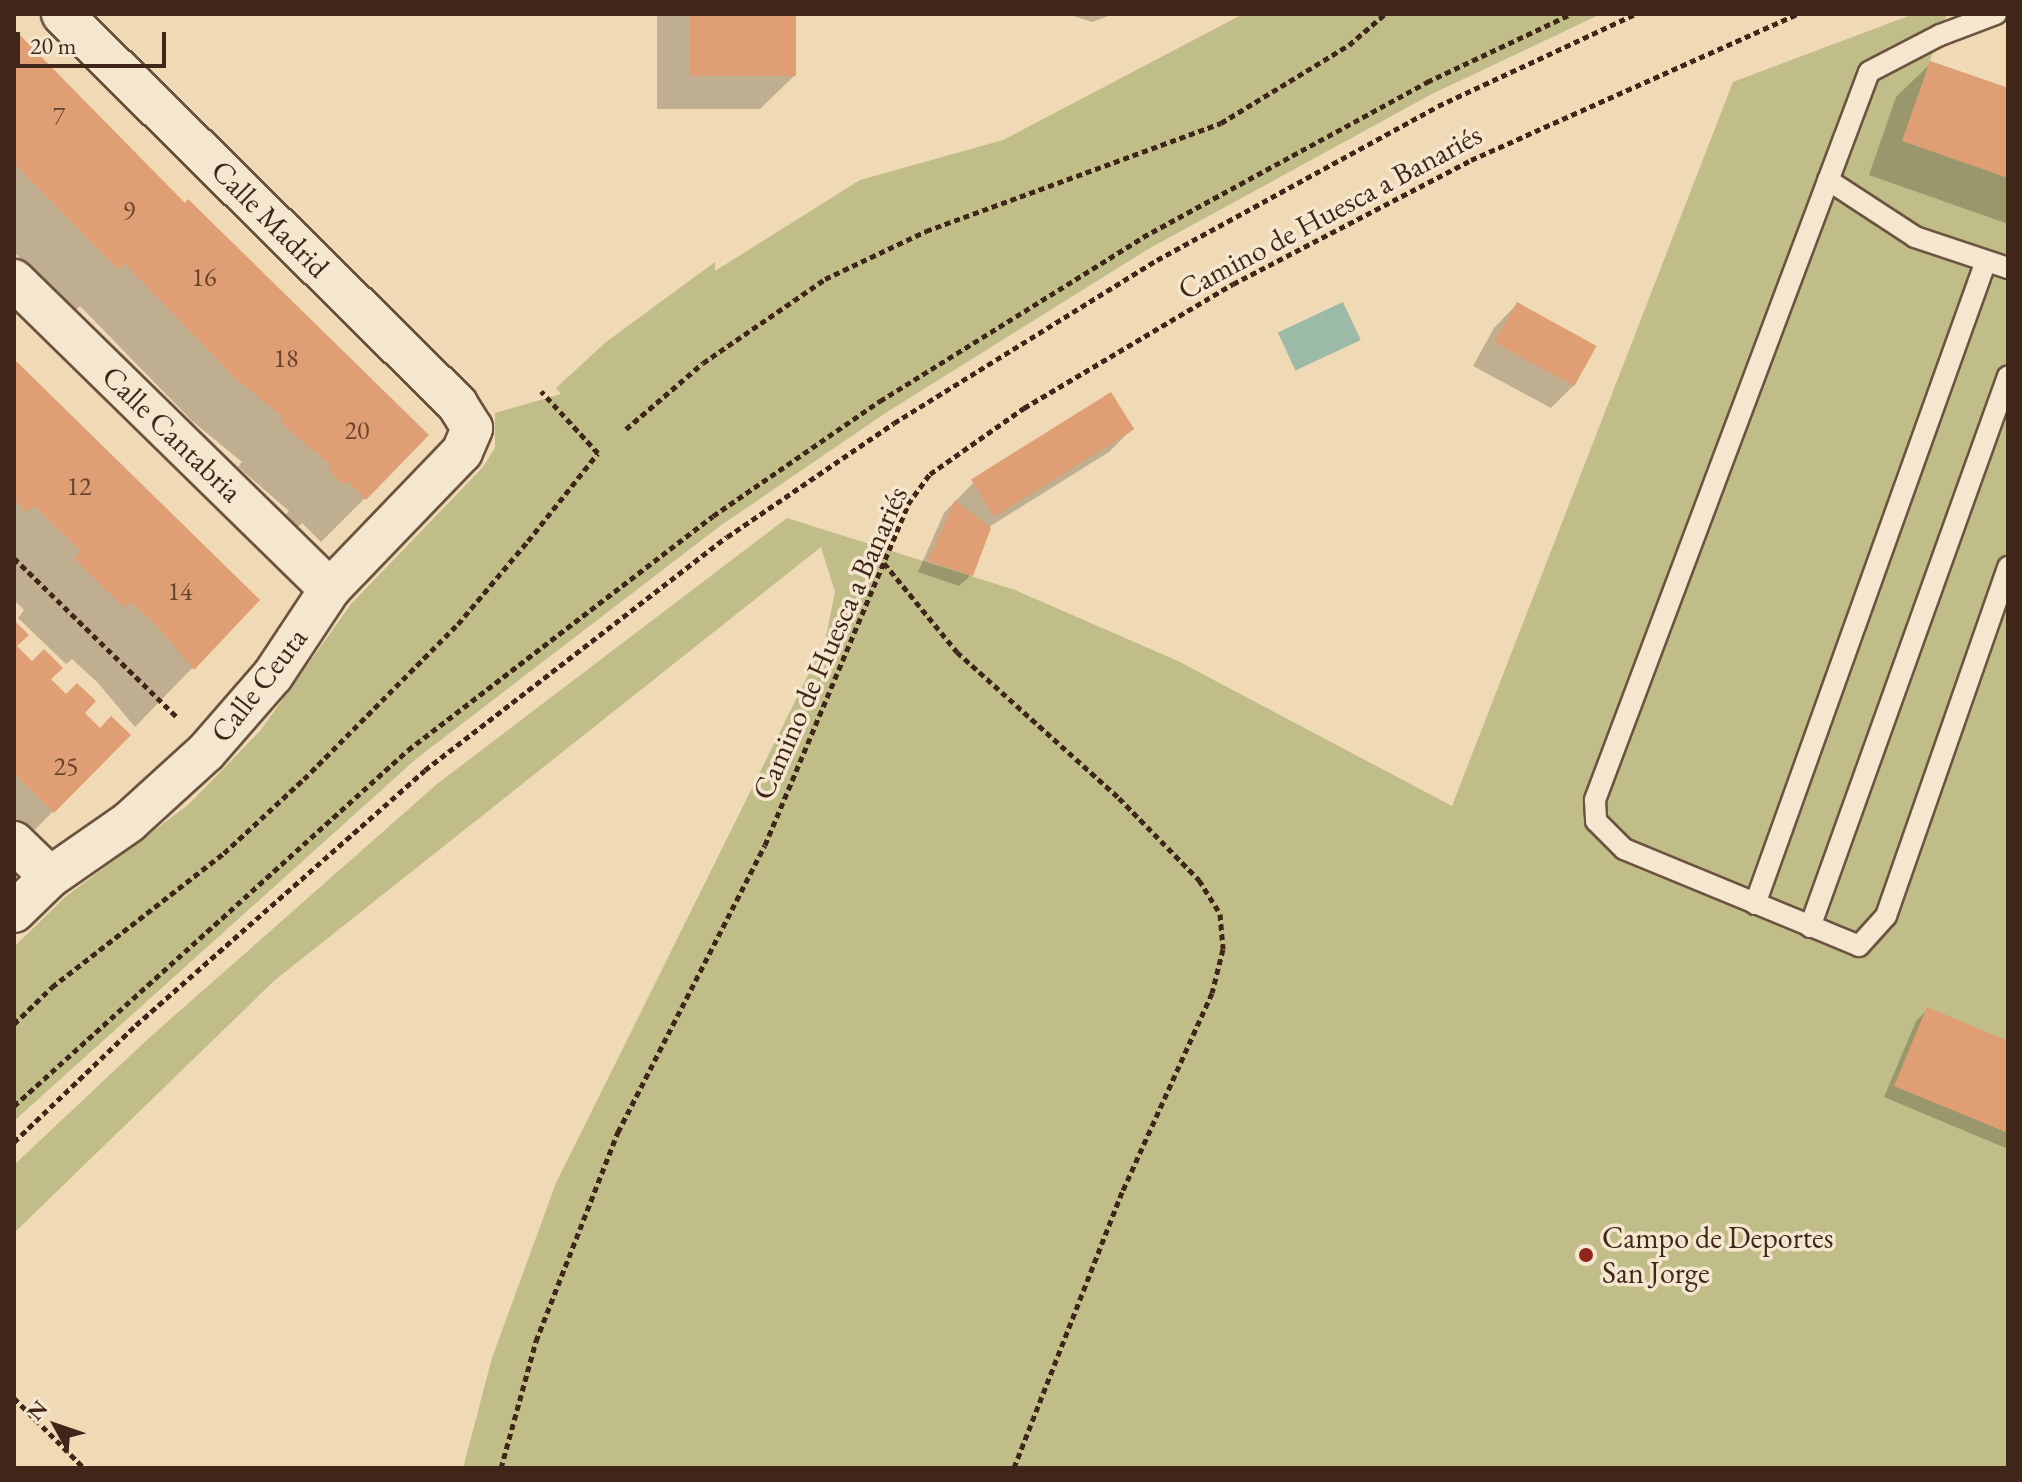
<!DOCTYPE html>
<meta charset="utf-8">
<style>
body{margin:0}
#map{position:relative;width:2022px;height:1482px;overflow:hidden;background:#f0dab5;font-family:"EB Garamond",serif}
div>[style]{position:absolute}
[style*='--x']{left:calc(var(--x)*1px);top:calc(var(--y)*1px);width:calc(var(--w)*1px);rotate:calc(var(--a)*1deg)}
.green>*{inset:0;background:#c1bd88}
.water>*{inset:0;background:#9bbba8;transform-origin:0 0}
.shadow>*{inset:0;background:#0003}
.building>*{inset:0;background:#e09e75;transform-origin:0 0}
.path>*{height:5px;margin-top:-2.5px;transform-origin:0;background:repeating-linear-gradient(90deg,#402618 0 6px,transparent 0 10px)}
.roads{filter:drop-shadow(2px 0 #6c533f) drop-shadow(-2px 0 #6c533f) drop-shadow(0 2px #6c533f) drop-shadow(0 -2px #6c533f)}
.service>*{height:20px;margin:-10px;padding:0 10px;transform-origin:10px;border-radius:10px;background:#f5e7cf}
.minor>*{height:40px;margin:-20px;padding:0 20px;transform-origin:20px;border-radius:20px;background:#f5e7cf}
.dots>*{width:22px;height:22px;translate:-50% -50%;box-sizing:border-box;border:4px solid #f5e7cf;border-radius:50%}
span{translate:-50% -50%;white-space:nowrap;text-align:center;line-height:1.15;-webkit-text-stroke:7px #f5e7cf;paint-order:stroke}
.number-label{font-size:26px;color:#68442f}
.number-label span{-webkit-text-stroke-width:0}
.street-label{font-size:30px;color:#402618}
.poi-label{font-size:30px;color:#402618}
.left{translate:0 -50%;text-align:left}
.frame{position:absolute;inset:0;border:16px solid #402618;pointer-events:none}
.north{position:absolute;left:16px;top:1386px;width:80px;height:80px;-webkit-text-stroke:6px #f5e7cf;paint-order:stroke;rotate:310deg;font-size:22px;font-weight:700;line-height:32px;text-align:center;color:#402618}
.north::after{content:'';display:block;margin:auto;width:28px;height:36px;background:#402618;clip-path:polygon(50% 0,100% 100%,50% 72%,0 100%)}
.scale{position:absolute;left:16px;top:32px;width:150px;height:36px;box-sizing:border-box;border:4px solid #402618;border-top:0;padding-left:10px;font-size:24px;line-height:28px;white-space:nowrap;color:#402618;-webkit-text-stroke:6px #f5e7cf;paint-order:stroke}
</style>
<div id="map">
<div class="green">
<div style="clip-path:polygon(1243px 14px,1601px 14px,1432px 94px,1150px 248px,887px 412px,720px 526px,416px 759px,14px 1121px,14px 947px,65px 897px,188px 805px,260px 731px,351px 604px,483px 467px,495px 448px,495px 413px,561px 394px,556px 388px,606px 342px,715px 262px,715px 271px,860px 180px,1003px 140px)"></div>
<div style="clip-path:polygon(1914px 14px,1947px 14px,1930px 61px,2008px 88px,2008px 1468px,463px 1468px,492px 1358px,556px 1183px,825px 641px,835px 592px,821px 547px,275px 980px,14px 1233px,14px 1165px,149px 1038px,437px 784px,787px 518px,1015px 590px,1178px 661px,1452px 806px,1733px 82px)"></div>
</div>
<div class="water">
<div style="left:1343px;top:302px;width:42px;height:72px;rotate:65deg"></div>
</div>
<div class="shadow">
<div style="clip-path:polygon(657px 14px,794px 14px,795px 75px,760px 109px,657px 109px)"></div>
<div style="clip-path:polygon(1067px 14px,1114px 14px,1092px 22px)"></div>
<div style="clip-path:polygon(14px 34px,365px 498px,321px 542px,302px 523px,298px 527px,286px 514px,289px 511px,238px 467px,242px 462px,192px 421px,80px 306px,74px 312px,14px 252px)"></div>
<div style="clip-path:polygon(1931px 63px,2008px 90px,2008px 224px,1869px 175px,1896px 97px)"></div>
<div style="clip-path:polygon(1517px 304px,1574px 385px,1551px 408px,1473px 366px,1494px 328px)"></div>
<div style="clip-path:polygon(14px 362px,258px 600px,135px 727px,98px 683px,72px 659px,66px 664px,18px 618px,24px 610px,14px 600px)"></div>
<div style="clip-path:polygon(1111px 395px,1132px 429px,1109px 452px,989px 527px,971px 575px,959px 586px,918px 572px,944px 513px,973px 483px)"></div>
<div style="clip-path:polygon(14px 623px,15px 647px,32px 664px,100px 730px,128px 735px,14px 851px)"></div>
<div style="clip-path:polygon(1927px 1010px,2008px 1043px,2008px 1149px,1884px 1097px,1916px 1021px)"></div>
</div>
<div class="building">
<div style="left:690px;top:14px;width:106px;height:62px"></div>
<div style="clip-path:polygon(14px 29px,185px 203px,188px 199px,429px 435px,366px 500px,347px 481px,343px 485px,328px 469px,332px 466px,280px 422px,284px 418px,235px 378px,125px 264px,119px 270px,14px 164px)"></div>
<div style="clip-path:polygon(1930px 61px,2008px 88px,2008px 178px,1902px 141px)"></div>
<div style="left:1517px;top:302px;width:91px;height:46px;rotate:29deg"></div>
<div style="clip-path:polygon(14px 359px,260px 600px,194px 670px,156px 625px,131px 602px,125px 608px,74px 559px,81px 551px,34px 506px,26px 512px,14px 500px)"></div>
<div style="left:1111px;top:392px;width:44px;height:165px;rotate:58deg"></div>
<div style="clip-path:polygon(955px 500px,991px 528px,973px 576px,928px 561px)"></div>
<div style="clip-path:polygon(14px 620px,29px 635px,17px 646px,32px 661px,44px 649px,63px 668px,51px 679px,66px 694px,77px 683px,96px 701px,85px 713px,100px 728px,111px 716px,131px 735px,54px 813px,14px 773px)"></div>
<div style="clip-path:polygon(1927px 1007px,2008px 1041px,2008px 1133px,1894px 1086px)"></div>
</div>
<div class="path">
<div style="--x:626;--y:429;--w:101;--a:-40.6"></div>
<div style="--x:703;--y:363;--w:148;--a:-34.5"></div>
<div style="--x:825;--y:279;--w:112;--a:-25.4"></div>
<div style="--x:926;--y:231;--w:314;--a:-20.1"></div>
<div style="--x:1221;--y:123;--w:150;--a:-31.4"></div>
<div style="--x:1349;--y:45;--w:48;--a:-40.7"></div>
<div style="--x:14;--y:558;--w:228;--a:44.3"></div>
<div style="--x:884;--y:563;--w:115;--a:50.6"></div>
<div style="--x:957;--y:652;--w:218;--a:42"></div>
<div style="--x:1119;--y:798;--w:115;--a:45.7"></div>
<div style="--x:1199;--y:880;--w:40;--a:58"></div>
<div style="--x:1220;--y:914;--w:35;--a:85"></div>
<div style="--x:1223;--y:949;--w:45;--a:104"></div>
<div style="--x:1212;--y:993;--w:218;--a:114.3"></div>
<div style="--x:1122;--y:1192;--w:296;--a:111.4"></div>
<div style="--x:14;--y:1024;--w:53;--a:-44.2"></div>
<div style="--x:52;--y:987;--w:218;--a:-37.9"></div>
<div style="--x:224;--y:853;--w:109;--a:-42.8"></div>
<div style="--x:304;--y:779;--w:218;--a:-45.2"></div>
<div style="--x:458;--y:624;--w:109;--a:-49.9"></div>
<div style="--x:528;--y:541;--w:112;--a:-51.5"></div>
<div style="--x:598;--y:453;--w:84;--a:-132.6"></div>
<div style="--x:14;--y:1106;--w:531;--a:-42.1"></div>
<div style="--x:408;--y:750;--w:384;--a:-37.5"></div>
<div style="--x:713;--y:516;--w:203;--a:-34.6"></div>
<div style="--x:880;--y:401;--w:310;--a:-31.9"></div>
<div style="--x:1143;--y:237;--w:324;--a:-28.6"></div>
<div style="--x:1427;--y:82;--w:159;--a:-25.3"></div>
<div style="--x:14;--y:1142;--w:169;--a:-43.8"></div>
<div style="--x:136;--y:1025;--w:385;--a:-41.4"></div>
<div style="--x:425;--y:770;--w:381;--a:-37.7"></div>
<div style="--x:727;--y:537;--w:202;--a:-34.3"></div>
<div style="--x:894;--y:423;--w:309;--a:-31.8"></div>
<div style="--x:1157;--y:260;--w:320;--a:-28.7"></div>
<div style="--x:1438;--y:106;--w:217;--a:-25"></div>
<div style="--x:14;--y:1398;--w:99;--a:45"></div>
<div style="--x:501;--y:1468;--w:132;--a:-74.6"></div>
<div style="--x:536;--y:1341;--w:225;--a:-68.6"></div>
<div style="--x:618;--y:1132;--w:322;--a:-62.9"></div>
<div style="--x:765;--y:845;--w:370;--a:-67.2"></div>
<div style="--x:908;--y:504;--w:37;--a:-54"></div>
<div style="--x:930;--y:474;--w:115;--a:-35.1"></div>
<div style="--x:1024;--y:408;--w:243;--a:-30.7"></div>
<div style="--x:1233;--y:284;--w:268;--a:-27.5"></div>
<div style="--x:1471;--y:160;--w:357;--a:-24.1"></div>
</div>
<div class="roads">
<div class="service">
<div style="--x:1996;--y:14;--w:60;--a:159.4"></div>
<div style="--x:1940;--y:35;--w:80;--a:152.5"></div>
<div style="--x:1869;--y:72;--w:778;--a:110.63"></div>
<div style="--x:1595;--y:800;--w:21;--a:87"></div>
<div style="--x:1596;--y:821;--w:40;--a:45"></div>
<div style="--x:1624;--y:849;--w:254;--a:22.4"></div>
<div style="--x:1859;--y:946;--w:40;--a:-48"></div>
<div style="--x:1886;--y:916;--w:370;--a:-70.7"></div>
<div style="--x:1828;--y:180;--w:104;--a:33.2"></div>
<div style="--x:1915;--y:237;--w:98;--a:18.4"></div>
<div style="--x:1755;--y:904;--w:683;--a:-70.24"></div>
<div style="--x:1810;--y:927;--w:585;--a:-70.23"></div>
</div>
<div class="minor">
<div style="--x:14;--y:280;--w:442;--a:44.4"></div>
<div style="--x:14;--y:842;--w:50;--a:44.2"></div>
<div style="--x:14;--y:912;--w:50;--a:-44.2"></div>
<div style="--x:50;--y:877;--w:96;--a:-34.8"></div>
<div style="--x:129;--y:822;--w:104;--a:-42.3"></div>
<div style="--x:206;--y:752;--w:102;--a:-49"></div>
<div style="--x:273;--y:675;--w:103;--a:-56.5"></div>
<div style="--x:330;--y:589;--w:190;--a:-46.1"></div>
<div style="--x:462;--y:452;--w:26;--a:-67"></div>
<div style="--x:472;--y:428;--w:28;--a:-122"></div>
<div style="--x:457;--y:404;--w:555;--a:-135.36"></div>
</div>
</div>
<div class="dots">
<div style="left:1586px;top:1255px;background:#8f2418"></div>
</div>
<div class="number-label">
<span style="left:59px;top:117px">7</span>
<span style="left:129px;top:212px">9</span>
<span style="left:204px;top:278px">16</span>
<span style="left:286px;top:359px">18</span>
<span style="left:357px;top:431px">20</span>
<span style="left:79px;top:487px">12</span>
<span style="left:180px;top:592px">14</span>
<span style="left:66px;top:767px">25</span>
</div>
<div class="street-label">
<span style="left:1330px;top:212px;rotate:-28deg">Camino de Huesca a Banariés</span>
<span style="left:270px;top:219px;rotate:45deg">Calle Madrid</span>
<span style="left:172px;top:434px;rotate:44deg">Calle Cantabria</span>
<span style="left:830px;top:643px;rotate:-66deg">Camino de Huesca a Banariés</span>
<span style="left:259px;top:685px;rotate:-52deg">Calle Ceuta</span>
</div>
<div class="poi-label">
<span class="left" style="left:1602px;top:1255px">Campo de Deportes<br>San Jorge</span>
</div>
<div class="frame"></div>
<div class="north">N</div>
<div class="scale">20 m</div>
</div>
